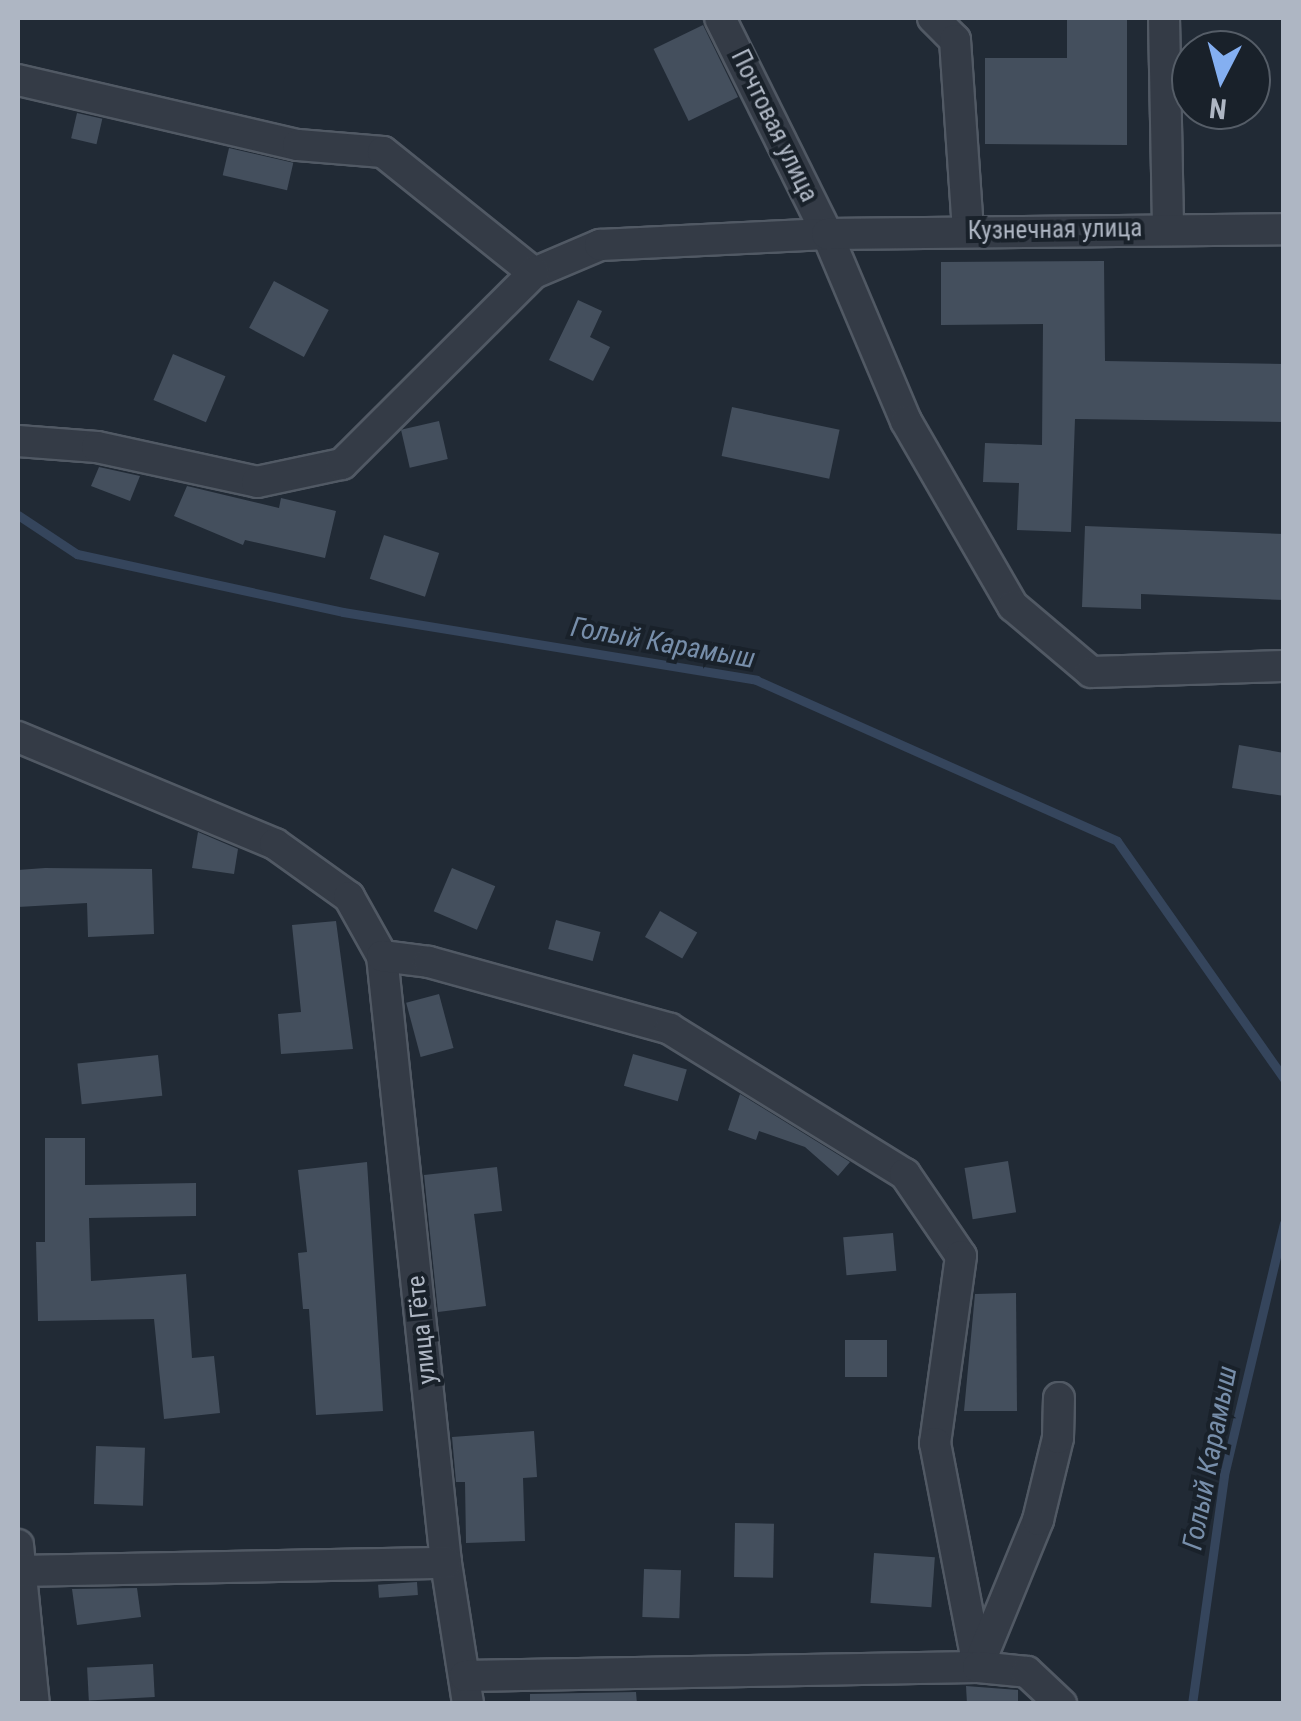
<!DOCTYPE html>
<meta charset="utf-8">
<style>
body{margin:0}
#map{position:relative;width:1301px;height:1721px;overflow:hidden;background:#212a35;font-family:"Roboto Condensed",sans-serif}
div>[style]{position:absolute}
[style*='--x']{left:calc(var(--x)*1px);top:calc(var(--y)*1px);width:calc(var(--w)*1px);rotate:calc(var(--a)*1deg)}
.stream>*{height:9px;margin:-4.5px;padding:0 4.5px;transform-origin:4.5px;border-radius:4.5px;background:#35455c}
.building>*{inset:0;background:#444f5d;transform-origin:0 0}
.roads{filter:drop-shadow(2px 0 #515964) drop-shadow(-2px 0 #515964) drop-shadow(0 2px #515964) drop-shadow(0 -2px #515964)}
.minor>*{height:30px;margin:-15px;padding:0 15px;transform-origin:15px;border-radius:15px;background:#343b46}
span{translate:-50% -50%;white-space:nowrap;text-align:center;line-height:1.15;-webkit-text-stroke:8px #19212a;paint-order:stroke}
.street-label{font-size:25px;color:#aeb6c3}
.water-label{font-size:28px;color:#778eaa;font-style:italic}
.frame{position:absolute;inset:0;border:20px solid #aeb6c3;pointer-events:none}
.north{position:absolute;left:1171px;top:30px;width:100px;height:100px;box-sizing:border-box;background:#19212a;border:2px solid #555d67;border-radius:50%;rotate:186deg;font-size:28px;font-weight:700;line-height:40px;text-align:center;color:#aeb6c3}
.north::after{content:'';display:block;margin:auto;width:35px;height:45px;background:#84aff1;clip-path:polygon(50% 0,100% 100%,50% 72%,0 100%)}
</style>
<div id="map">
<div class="stream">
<div style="--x:18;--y:515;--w:71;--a:33.5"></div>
<div style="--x:77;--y:554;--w:272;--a:12.3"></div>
<div style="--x:343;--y:612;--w:419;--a:9.3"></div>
<div style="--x:756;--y:680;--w:395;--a:24"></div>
<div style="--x:1117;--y:841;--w:291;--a:54.9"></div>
<div style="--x:1192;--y:1704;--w:231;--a:-82"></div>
<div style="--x:1224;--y:1475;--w:259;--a:-76.6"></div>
</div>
<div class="building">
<div style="clip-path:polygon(1067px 18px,1127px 18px,1127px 145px,985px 144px,985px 58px,1067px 58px)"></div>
<div style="left:703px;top:25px;width:80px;height:55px;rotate:64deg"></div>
<div style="left:77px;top:113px;width:26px;height:26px;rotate:13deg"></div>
<div style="left:229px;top:148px;width:66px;height:28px;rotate:13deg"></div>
<div style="clip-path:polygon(1104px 261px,1105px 361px,1284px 364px,1284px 422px,1075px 419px,1071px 532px,1017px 530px,1019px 483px,983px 482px,985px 443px,1042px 445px,1043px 324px,941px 325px,941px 262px)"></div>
<div style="left:274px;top:281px;width:62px;height:53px;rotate:28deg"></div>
<div style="clip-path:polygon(578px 300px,602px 311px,590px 337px,610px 347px,593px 381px,549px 360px)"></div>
<div style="left:173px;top:354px;width:57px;height:50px;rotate:23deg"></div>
<div style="left:732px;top:407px;width:110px;height:50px;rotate:12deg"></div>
<div style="left:439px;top:421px;width:39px;height:39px;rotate:77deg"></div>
<div style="clip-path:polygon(99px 467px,140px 476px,130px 501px,91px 486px)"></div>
<div style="clip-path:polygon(187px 486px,279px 508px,281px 498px,336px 511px,325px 558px,245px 540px,243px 545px,174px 516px)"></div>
<div style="clip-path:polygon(1085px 526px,1284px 534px,1284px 600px,1141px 594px,1141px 609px,1082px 607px)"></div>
<div style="left:384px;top:535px;width:58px;height:46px;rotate:18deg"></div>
<div style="clip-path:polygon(1239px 745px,1284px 753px,1284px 796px,1232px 788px)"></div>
<div style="clip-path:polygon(198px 832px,238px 849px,234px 874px,192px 868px)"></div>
<div style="clip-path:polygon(45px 868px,152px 869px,154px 934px,88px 937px,87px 903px,18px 907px,18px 870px)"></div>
<div style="left:452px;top:868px;width:47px;height:47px;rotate:23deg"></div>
<div style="left:660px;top:911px;width:43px;height:30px;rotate:30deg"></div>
<div style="left:556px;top:920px;width:46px;height:30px;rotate:15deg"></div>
<div style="clip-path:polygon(336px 921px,353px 1049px,281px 1054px,278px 1014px,301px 1012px,292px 925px)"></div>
<div style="left:439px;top:994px;width:56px;height:34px;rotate:75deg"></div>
<div style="left:633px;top:1054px;width:56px;height:33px;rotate:16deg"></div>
<div style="left:158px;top:1055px;width:41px;height:81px;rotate:84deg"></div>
<div style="clip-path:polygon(740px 1094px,850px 1162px,838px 1176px,805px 1147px,759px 1131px,756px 1140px,728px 1130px)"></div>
<div style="clip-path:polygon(45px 1138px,85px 1138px,85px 1185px,196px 1183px,196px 1216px,89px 1218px,91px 1281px,186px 1274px,192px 1358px,214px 1356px,220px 1413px,164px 1419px,154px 1319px,38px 1321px,36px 1242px,45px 1242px)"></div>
<div style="left:1008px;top:1161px;width:52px;height:44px;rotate:81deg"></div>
<div style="clip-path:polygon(367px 1162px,383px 1411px,316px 1415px,309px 1309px,303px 1309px,298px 1253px,307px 1252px,298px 1170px)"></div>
<div style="clip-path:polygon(497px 1167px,502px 1211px,474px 1214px,486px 1306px,438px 1312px,424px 1175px)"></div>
<div style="left:893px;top:1233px;width:38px;height:50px;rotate:85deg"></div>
<div style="clip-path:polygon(1016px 1293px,1017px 1411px,964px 1411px,975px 1294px)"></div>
<div style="left:845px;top:1340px;width:42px;height:37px"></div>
<div style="clip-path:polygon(534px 1431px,537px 1477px,523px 1478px,525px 1541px,466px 1543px,465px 1482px,456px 1482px,452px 1437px)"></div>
<div style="left:96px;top:1446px;width:49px;height:58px;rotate:2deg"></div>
<div style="left:735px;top:1523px;width:39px;height:54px;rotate:1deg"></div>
<div style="left:874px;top:1553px;width:61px;height:50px;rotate:4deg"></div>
<div style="left:644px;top:1569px;width:37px;height:48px;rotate:2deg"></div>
<div style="left:417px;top:1582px;width:13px;height:39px;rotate:86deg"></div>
<div style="clip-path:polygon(137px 1588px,141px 1617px,77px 1625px,72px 1589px)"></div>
<div style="left:153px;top:1664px;width:33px;height:66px;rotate:87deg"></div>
<div style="clip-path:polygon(966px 1686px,1018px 1690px,1018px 1704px,967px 1704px)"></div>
<div style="clip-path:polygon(636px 1692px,637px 1704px,530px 1704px,530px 1694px)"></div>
</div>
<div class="roads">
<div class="minor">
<div style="--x:720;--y:18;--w:241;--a:63.6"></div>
<div style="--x:827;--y:234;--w:203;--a:67.1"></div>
<div style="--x:906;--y:421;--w:214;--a:60"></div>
<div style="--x:1013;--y:606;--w:102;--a:40.2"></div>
<div style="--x:1091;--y:672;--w:193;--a:-1.8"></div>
<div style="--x:933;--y:18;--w:31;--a:45"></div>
<div style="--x:955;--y:40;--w:192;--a:86.1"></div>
<div style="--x:1164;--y:18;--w:210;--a:88.9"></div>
<div style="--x:18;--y:80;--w:287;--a:13.1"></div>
<div style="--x:298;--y:145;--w:85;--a:4.7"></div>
<div style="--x:383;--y:152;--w:193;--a:38.7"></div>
<div style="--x:534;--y:273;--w:72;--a:-23"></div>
<div style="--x:600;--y:245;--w:227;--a:-2.8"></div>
<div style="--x:827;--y:234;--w:457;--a:-0.6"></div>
<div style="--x:18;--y:441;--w:79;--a:4.3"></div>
<div style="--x:97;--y:447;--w:164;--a:12.3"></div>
<div style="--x:257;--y:482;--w:87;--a:-12"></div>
<div style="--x:342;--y:464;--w:271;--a:-44.9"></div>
<div style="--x:18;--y:737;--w:278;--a:22.6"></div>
<div style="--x:275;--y:844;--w:91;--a:35.6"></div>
<div style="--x:349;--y:897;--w:68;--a:60.8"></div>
<div style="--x:382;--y:956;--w:610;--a:83.98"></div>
<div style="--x:446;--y:1563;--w:143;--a:81.1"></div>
<div style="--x:382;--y:956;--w:47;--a:7.3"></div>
<div style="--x:429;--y:962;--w:250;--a:15.5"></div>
<div style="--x:670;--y:1029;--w:276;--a:31.7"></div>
<div style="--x:905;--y:1174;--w:99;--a:55.7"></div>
<div style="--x:961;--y:1256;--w:189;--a:97.9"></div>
<div style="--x:935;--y:1443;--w:228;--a:79.1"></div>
<div style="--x:18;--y:1545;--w:160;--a:84.3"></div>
<div style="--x:20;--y:1571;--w:426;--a:-1.1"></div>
<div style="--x:979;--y:1664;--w:156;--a:-67.7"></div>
<div style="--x:1038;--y:1520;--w:84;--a:-76.3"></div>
<div style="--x:1058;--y:1438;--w:40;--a:-88.6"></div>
<div style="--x:465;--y:1676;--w:513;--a:-1.01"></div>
<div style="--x:978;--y:1667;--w:49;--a:5.8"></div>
<div style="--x:1027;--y:1672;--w:47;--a:43.3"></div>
</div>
</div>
<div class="street-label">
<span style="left:774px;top:126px;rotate:64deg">Почтовая улица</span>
<span style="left:1055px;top:230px;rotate:-1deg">Кузнечная улица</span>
<span style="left:422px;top:1330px;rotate:-96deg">улица Гёте</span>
</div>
<div class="water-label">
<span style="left:663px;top:643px;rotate:10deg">Голый Карамыш</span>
<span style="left:1210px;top:1458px;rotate:-79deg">Голый Карамыш</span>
</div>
<div class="frame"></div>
<div class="north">N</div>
</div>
